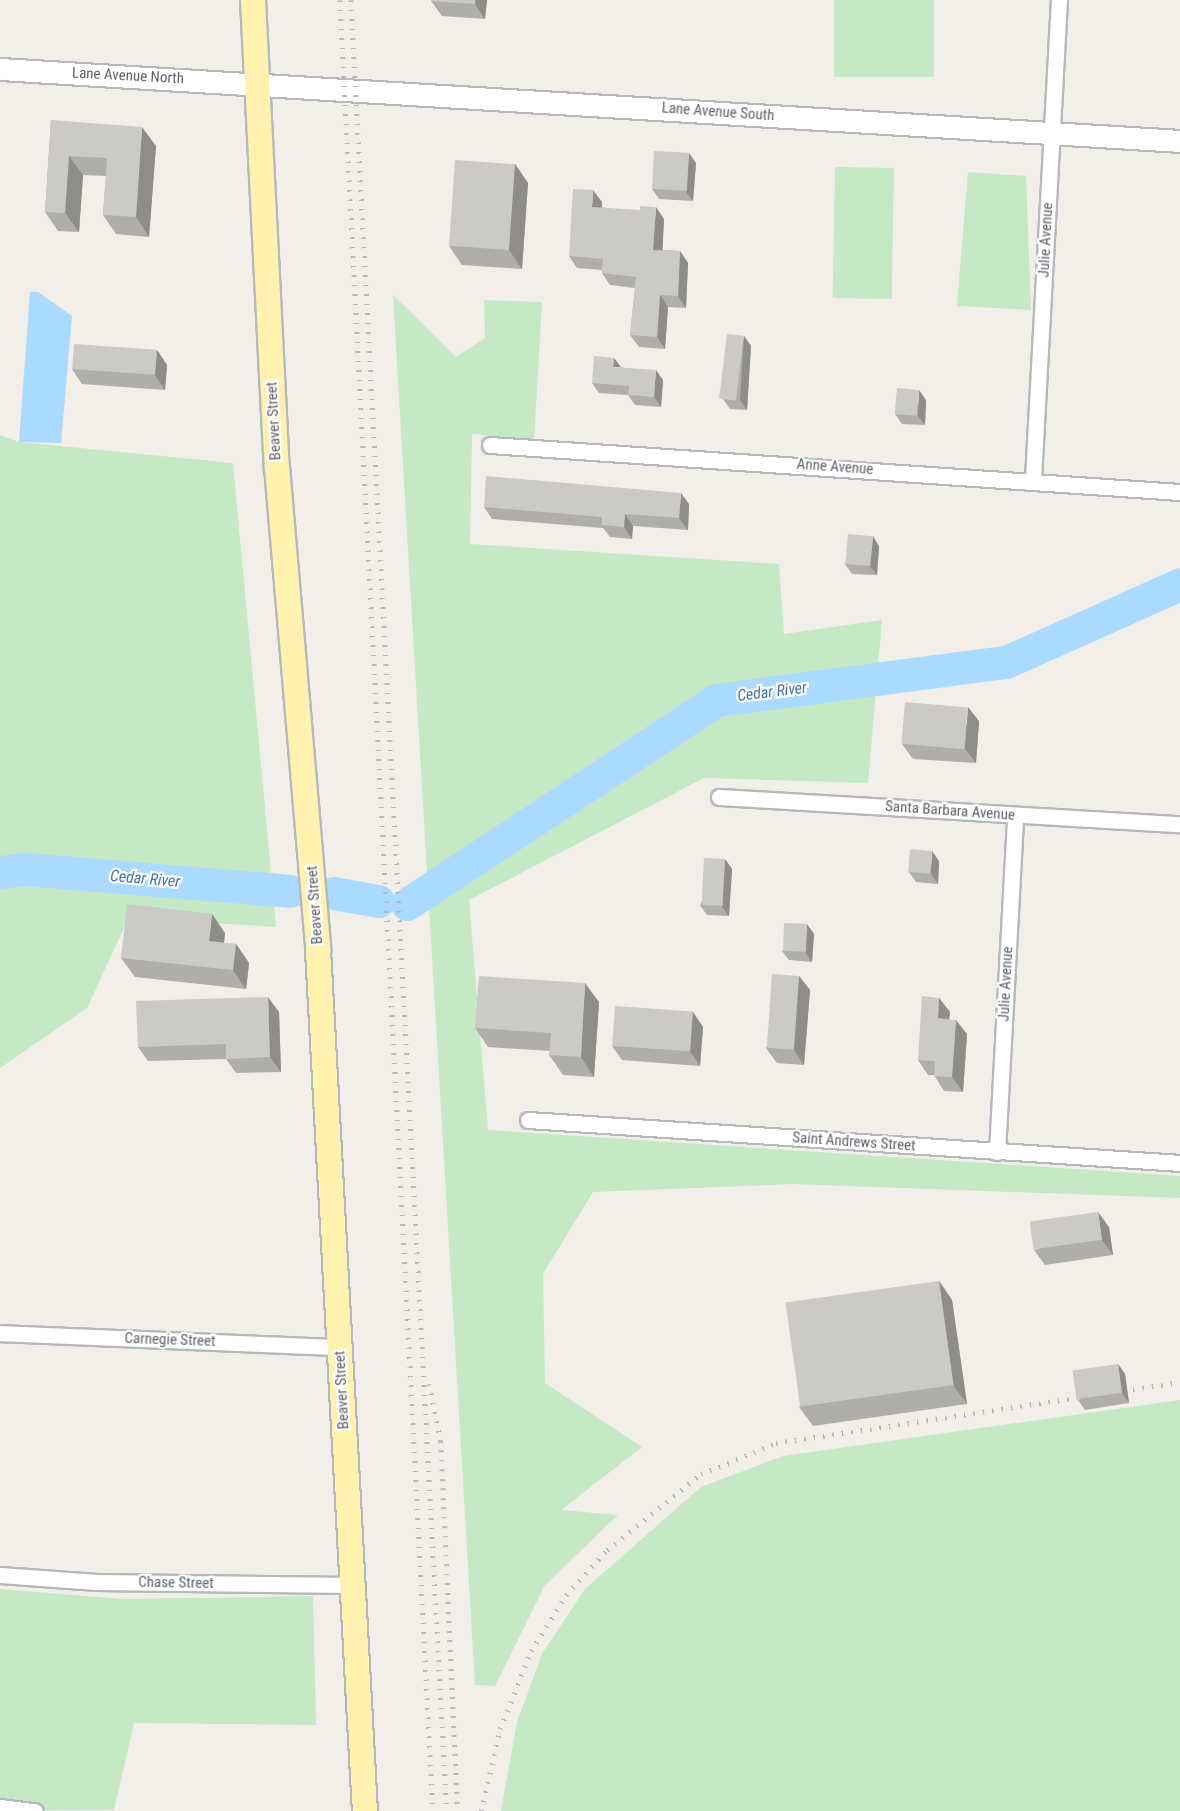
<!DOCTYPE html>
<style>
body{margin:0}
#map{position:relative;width:1180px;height:1811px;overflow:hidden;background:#f1efe8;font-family:"Roboto Condensed",sans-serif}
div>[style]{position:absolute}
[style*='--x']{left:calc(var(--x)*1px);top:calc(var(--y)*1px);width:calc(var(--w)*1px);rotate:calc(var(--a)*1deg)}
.green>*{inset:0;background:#c5e8c5;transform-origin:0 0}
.water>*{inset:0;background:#aadaff}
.river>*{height:33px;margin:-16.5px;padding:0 16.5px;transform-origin:16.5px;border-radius:16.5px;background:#aadaff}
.roads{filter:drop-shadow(2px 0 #b5b8bc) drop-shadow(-2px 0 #b5b8bc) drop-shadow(0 2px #b5b8bc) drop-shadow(0 -2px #b5b8bc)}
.minor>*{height:15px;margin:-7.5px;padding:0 7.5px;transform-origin:7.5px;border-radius:7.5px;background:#fff}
.secondary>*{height:21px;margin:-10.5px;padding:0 10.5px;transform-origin:10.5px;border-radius:10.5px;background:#fff}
.primary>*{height:24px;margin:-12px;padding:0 12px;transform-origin:12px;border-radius:12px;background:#fff2af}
.rail>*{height:4.5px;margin-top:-2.25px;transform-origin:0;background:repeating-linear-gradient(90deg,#b6b7b8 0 1.5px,transparent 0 9.5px)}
.wall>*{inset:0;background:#afaea9}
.shaded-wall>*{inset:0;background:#8f8d8a}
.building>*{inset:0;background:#cccac5;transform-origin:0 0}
span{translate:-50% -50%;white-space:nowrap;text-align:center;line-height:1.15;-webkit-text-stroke:4.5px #fff;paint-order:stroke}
.street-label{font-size:15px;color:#5f6368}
.water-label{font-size:16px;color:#4174aa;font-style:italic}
</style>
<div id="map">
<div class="green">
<div style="left:834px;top:0;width:100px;height:77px"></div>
<div style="left:835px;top:167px;width:59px;height:131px;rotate:1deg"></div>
<div style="clip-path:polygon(968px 172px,1026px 176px,1031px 310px,957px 306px)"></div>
<div style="clip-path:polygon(393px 295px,456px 357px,485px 338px,484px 300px,542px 302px,534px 440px,472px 434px,470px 544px,779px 564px,784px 634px,882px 620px,868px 783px,704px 778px,469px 900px,488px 1130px,1180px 1176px,1180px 1198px,793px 1184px,593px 1192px,543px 1274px,545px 1383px,642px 1447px,561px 1510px,618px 1515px,545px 1585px,495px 1686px,475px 1685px)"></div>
<div style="clip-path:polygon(0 435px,19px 442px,233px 463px,276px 927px,129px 917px,87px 1008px,0 1068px)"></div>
<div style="clip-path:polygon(1180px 1400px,1180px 1811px,501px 1811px,517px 1722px,542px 1654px,585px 1589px,701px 1487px,783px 1456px)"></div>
<div style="clip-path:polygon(0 1589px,123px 1599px,313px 1596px,316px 1725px,134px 1723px,114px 1810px,0 1811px)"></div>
</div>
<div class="water">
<div style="clip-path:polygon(30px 292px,38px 292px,72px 316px,61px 443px,19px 442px)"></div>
</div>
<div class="river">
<div style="--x:0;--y:872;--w:24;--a:-7"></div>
<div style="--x:24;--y:869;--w:267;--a:4.7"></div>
<div style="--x:333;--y:893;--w:46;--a:10.1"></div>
<div style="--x:407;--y:904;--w:370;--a:-33.4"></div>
<div style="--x:716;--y:700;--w:292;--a:-7.5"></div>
<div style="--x:1006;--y:662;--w:191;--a:-24.1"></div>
</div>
<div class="roads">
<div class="minor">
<div style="--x:490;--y:445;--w:692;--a:3.9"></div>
<div style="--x:1033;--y:479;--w:480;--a:-86.9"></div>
<div style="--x:719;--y:797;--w:462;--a:3.4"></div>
<div style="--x:528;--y:1120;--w:653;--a:3.77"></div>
<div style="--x:997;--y:1152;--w:337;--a:-86.9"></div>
<div style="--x:0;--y:1333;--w:339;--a:2.4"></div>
<div style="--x:0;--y:1575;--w:97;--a:4.1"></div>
<div style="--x:97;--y:1582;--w:255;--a:0.7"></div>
<div style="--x:0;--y:1807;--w:35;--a:7"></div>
</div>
<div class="secondary">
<div style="--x:0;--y:69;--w:1182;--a:3.49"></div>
</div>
<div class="primary">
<div style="--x:253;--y:0;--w:468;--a:87.1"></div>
<div style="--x:277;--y:467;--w:485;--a:85.1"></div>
<div style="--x:318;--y:950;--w:862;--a:86.88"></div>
</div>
</div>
<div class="rail">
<div style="--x:340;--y:0;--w:1813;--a:87.06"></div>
<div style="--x:351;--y:0;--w:1814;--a:86.97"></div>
<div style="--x:429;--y:1384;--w:58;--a:78.1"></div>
<div style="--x:441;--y:1441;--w:370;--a:87.4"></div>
<div style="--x:481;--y:1811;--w:84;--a:-77"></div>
<div style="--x:500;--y:1729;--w:84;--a:-68.3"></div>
<div style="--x:531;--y:1651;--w:66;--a:-58"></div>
<div style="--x:566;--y:1595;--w:61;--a:-47.7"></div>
<div style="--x:607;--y:1550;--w:121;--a:-39"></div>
<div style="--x:701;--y:1474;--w:81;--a:-22.5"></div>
<div style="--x:776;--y:1443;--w:409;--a:-8.6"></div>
</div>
<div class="wall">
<div style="clip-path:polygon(487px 0,485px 19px,442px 16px,431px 1px)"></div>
<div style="clip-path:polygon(51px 120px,156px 146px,149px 237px,116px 234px,103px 215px,106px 176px,83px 175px,79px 232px,58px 231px,45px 212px)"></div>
<div style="clip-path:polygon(696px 163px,693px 201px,659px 199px,652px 189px)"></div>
<div style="clip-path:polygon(515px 164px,528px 183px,522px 269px,462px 265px,449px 246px)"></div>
<div style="clip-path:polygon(602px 202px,601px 207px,664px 219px,662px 250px,680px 251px,688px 263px,686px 308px,668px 307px,665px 349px,639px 347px,630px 335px,635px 288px,610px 285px,602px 273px,602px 270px,577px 268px,569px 256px)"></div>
<div style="clip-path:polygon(744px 336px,751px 346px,747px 410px,730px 409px,723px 399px)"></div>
<div style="clip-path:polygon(157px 350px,167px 365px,165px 390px,82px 384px,72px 369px)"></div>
<div style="clip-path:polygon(621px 367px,663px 380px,661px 407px,635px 405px,628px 395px,599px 393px,592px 383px)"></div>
<div style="clip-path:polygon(926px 400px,925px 425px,902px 424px,895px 414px)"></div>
<div style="clip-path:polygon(689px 504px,688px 530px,633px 526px,632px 539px,610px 537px,603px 528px,492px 519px,484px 507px)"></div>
<div style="clip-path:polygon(879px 546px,877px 575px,852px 574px,845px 564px)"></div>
<div style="clip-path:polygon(979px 721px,976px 763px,913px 759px,902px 744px)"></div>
<div style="clip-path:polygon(725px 859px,732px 869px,729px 916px,707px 915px,700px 905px)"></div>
<div style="clip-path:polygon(939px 861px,938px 884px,916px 882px,909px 872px)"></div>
<div style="clip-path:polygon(225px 933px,224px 943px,236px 944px,249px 963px,246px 989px,135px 977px,121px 958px)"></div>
<div style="clip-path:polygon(814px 934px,812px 962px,789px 960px,782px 951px)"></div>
<div style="clip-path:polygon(799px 976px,810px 990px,804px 1065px,777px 1063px,766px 1048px)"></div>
<div style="clip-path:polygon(939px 998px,950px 1012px,949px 1019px,967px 1034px,963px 1092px,944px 1091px,934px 1075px,928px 1075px,918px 1060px)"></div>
<div style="clip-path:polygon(599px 1002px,594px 1077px,563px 1075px,549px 1055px,550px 1051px,488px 1047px,475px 1028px)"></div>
<div style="clip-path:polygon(279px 1012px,281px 1072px,236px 1073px,226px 1059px,148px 1061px,138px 1047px)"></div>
<div style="clip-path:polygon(693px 1012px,703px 1027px,700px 1066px,622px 1060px,612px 1046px)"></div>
<div style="clip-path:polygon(1109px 1227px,1113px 1255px,1045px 1265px,1034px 1250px)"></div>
<div style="clip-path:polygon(939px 1281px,952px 1300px,967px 1404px,813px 1426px,799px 1407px)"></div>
<div style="clip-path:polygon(1118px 1364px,1125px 1374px,1129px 1403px,1085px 1410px,1078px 1400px)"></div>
</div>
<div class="shaded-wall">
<div style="clip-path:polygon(475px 0,487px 0,485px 19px,475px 4px)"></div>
<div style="clip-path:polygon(142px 127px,156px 146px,149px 237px,136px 217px)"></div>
<div style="clip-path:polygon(689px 153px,696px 163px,693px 201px,686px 192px)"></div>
<div style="clip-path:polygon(69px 156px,83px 175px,79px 232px,65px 213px)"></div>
<div style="clip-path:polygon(515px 164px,528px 183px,522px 269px,509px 250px)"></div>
<div style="clip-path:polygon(593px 190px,602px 202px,601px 219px,592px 207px)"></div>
<div style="clip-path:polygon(656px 207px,664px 219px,662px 262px,653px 250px)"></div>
<div style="clip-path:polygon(680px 251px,688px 263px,686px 308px,678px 296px)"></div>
<div style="clip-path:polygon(660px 295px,668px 307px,665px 349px,657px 337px)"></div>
<div style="clip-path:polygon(744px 336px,751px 346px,747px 410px,740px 400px)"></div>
<div style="clip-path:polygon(157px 350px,167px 365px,165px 390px,155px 375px)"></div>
<div style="clip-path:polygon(614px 358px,621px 367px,613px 367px)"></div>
<div style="clip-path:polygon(656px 370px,663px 380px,661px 407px,654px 397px)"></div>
<div style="clip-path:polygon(919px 390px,926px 400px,925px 425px,918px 416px)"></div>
<div style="clip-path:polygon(681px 493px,689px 504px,688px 530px,679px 518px)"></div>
<div style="clip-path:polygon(625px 514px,633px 526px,632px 539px,624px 527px)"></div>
<div style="clip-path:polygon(873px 536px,879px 546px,877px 575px,870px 566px)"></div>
<div style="clip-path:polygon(968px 707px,979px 721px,976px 763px,965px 749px)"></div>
<div style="clip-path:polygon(932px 851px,939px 861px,938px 884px,931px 874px)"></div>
<div style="clip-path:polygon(725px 859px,732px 869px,729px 916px,722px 907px)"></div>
<div style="clip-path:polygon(212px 914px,225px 933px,222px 960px,209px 941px)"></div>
<div style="clip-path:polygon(807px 924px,814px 934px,812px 962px,805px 952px)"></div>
<div style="clip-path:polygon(236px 944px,249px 963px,246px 989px,233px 970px)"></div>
<div style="clip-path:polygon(799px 976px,810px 990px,804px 1065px,794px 1050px)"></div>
<div style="clip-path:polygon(585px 983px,599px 1002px,594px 1077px,581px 1057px)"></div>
<div style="clip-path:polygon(268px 997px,279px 1012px,281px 1072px,270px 1057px)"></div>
<div style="clip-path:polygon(939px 998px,950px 1012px,948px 1033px,938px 1018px)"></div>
<div style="clip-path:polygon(693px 1012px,703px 1027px,700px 1066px,690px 1051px)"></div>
<div style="clip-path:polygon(956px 1020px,967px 1034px,963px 1092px,952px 1077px)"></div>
<div style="clip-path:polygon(1098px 1212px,1109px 1227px,1113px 1255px,1102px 1240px)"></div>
<div style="clip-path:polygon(939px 1281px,952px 1300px,967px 1404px,953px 1385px)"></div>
<div style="clip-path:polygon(1118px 1364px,1125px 1374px,1129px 1403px,1122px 1393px)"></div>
</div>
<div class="building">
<div style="clip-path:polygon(431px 0,475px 0,475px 4px,431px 1px)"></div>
<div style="clip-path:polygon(51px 120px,142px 127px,136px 217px,103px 215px,107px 158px,69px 156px,65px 213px,45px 212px)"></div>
<div style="left:654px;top:151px;width:35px;height:38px;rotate:3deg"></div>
<div style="left:455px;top:160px;width:60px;height:86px;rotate:4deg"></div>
<div style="clip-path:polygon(573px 189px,593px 190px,592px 207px,640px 210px,640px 206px,656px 207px,653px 250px,680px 251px,678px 296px,660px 295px,657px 337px,630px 335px,636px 277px,602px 273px,603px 259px,569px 256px)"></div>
<div style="left:727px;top:334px;width:17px;height:65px;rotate:7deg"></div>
<div style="left:74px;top:344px;width:83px;height:25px;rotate:4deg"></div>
<div style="clip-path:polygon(594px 356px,614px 358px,613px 367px,656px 370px,654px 397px,628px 395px,629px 386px,592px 383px)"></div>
<div style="left:897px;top:388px;width:22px;height:26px;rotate:5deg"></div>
<div style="clip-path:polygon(486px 476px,681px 493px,679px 518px,625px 514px,624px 527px,602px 525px,602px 517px,484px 507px)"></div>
<div style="left:848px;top:534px;width:25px;height:30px;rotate:5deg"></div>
<div style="left:905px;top:702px;width:63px;height:42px;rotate:5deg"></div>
<div style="left:910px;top:849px;width:22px;height:23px;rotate:5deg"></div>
<div style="left:704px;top:858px;width:21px;height:47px;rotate:3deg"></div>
<div style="clip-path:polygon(127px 904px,212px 914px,209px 941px,236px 944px,233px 970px,121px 958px)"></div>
<div style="left:784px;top:923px;width:23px;height:28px;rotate:2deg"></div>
<div style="left:772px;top:974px;width:27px;height:74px;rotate:4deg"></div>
<div style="clip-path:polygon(479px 976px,585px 983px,581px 1057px,549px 1055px,551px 1033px,475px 1028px)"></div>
<div style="clip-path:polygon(922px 996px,939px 998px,938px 1018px,956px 1020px,952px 1077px,934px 1076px,935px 1061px,918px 1060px)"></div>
<div style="clip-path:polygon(268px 997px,270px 1057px,226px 1059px,226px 1044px,138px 1047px,136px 1001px)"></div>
<div style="left:615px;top:1006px;width:78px;height:40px;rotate:4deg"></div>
<div style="left:1098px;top:1212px;width:28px;height:69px;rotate:82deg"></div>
<div style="left:939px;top:1281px;width:105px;height:155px;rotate:82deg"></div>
<div style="left:1118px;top:1364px;width:29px;height:46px;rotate:82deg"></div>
</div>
<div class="street-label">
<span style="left:128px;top:76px;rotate:3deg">Lane Avenue North</span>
<span style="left:718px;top:112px;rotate:4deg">Lane Avenue South</span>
<span style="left:1046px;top:240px;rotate:-87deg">Julie Avenue</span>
<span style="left:274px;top:421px;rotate:-93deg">Beaver Street</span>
<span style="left:835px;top:467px;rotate:4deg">Anne Avenue</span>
<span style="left:950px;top:811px;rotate:4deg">Santa Barbara Avenue</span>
<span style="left:315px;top:905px;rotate:-94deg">Beaver Street</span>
<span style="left:1006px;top:984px;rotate:-87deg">Julie Avenue</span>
<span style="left:854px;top:1142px;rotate:4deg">Saint Andrews Street</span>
<span style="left:170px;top:1340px;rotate:2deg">Carnegie Street</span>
<span style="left:342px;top:1390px;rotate:-93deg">Beaver Street</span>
<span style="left:176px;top:1583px;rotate:1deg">Chase Street</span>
</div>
<div class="water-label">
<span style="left:772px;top:692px;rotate:-7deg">Cedar River</span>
<span style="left:145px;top:879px;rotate:5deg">Cedar River</span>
</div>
</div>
